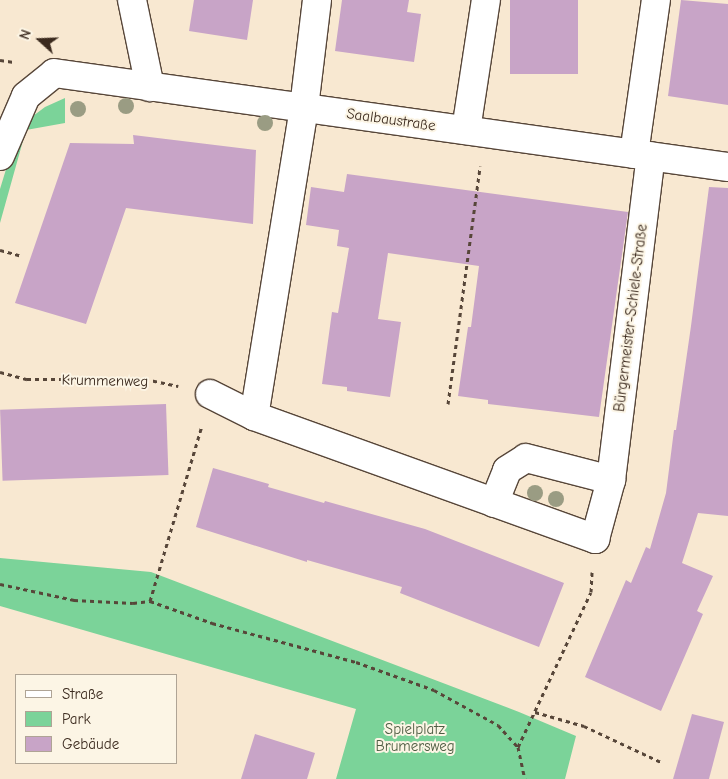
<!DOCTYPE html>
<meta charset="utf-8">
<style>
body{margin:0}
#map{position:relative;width:728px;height:779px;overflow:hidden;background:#f8e8d1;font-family:"Comic Neue",sans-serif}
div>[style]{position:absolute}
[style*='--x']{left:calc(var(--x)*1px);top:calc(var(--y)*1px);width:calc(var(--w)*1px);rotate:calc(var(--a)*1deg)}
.green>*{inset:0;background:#7bd399}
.building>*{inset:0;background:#c8a4c7;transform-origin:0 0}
.path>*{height:3px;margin-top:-1.5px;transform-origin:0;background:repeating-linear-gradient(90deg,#574639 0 4px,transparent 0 8px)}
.roads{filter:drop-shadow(1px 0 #574639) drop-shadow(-1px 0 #574639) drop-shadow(0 1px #574639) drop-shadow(0 -1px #574639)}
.minor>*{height:28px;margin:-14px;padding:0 14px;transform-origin:14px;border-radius:14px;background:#fff}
.trees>*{width:16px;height:16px;margin:-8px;border-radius:50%;background:#9a9c83}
span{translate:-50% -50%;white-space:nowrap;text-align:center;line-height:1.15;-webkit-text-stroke:4px #fcf5e5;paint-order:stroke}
.street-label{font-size:15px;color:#3b2a1e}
.park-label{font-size:15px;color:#4e5d43}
.legend{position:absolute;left:15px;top:674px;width:162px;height:90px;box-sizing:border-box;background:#fcf5e5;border:1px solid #afa495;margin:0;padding:6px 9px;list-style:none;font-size:15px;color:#3b2a1e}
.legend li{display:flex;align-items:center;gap:10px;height:25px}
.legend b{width:25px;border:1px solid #afa495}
.north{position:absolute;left:15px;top:15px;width:50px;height:50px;-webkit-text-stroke:4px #fcf5e5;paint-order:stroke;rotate:290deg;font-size:14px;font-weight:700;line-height:20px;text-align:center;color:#3b2a1e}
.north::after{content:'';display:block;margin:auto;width:18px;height:22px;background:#3b2a1e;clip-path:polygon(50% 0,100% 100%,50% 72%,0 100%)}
</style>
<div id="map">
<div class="green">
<div style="clip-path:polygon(65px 98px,65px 123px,26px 130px,0 223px,0 189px,11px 153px,33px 116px,45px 107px)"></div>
<div style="clip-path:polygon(0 558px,151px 572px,519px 712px,576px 736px,565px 779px,336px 779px,356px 709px,0 606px)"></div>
</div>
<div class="building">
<div style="clip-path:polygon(194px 0,253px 0,247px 40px,189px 31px)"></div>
<div style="clip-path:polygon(342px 0,409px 0,407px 12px,421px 14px,414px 62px,335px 51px)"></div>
<div style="left:510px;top:0;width:68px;height:74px"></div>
<div style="clip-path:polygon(681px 0,728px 4px,728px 105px,668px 96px)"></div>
<div style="clip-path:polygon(133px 135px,256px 150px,253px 224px,126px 208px,86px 324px,15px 303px,70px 143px,134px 144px)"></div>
<div style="clip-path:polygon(347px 174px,628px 212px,599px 417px,488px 404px,488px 400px,458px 396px,468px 327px,471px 327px,479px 266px,388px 253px,378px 319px,401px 322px,390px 397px,347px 391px,347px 387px,322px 384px,332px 312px,338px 313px,349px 248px,337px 246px,339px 230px,306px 225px,311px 187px,344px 192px)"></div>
<div style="clip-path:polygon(709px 187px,728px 188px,728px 516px,698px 513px,682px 563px,713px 576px,697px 611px,703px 614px,661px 711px,585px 677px,626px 580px,631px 583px,646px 547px,650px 549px,666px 493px,674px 430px,676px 430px,691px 326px)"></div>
<div style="left:166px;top:404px;width:71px;height:166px;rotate:88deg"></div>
<div style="clip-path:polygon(213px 468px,269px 484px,268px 487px,324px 503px,325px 501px,425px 529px,564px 583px,539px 647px,400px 593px,402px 587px,307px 560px,307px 562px,196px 527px)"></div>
<div style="clip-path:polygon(692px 714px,724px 722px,709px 779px,673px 779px)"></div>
<div style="clip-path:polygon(255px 734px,315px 753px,307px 779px,241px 779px)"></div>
</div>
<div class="path">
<div style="--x:0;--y:60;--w:14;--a:8"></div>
<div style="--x:0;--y:250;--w:20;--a:15"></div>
<div style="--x:0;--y:372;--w:28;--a:15"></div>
<div style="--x:27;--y:379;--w:118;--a:0"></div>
<div style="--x:145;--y:379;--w:34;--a:12"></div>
<div style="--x:448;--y:404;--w:240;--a:-82.3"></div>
<div style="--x:0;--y:584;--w:76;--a:12.2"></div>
<div style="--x:74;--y:600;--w:59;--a:2.9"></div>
<div style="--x:133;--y:603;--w:17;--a:-7"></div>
<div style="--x:150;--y:601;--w:66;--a:19.5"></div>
<div style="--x:212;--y:623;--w:149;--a:15.2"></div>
<div style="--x:356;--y:662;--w:83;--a:19.7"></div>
<div style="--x:434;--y:690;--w:73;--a:28.7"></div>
<div style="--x:498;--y:725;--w:30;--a:48"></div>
<div style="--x:518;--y:747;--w:33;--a:78"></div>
<div style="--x:150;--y:601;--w:183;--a:-73.5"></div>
<div style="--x:535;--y:712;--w:51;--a:15.9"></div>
<div style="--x:584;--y:726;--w:87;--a:25.1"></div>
<div style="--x:518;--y:747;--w:171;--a:-64.8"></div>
<div style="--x:591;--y:592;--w:20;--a:-87"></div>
</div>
<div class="roads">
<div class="minor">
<div style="--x:132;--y:0;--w:89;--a:78.3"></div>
<div style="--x:317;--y:0;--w:109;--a:96.9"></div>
<div style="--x:304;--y:108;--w:312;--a:99.2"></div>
<div style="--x:254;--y:416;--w:363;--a:19.8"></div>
<div style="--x:595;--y:539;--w:61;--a:-74.8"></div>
<div style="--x:611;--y:480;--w:326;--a:-83"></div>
<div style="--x:466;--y:130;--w:132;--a:-81.3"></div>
<div style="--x:634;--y:154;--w:156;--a:-81.9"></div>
<div style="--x:0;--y:156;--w:65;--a:-66.6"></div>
<div style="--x:26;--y:96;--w:36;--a:-39"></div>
<div style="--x:54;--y:73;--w:681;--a:7.94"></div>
<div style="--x:210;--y:394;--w:49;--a:26.6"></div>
<div style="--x:494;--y:503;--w:35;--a:-68"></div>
<div style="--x:507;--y:470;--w:22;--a:-32"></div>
<div style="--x:526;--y:458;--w:88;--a:14.5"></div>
</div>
</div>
<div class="trees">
<div style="left:126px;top:106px"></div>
<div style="left:78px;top:109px"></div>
<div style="left:265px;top:123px"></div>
<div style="left:535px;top:493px"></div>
<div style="left:556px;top:499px"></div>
</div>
<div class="street-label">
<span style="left:391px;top:120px;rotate:8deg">Saalbaustraße</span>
<span style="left:631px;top:318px;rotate:-83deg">Bürgermeister-Schiele-Straße</span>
<span style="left:105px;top:381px;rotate:1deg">Krummenweg</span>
</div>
<div class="park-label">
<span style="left:415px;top:738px">Spielplatz<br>Brumersweg</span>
</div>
<ul class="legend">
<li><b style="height:6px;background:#fff"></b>Straße</li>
<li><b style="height:14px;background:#7bd399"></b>Park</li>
<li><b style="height:14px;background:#c8a4c7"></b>Gebäude</li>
</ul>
<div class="north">N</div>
</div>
